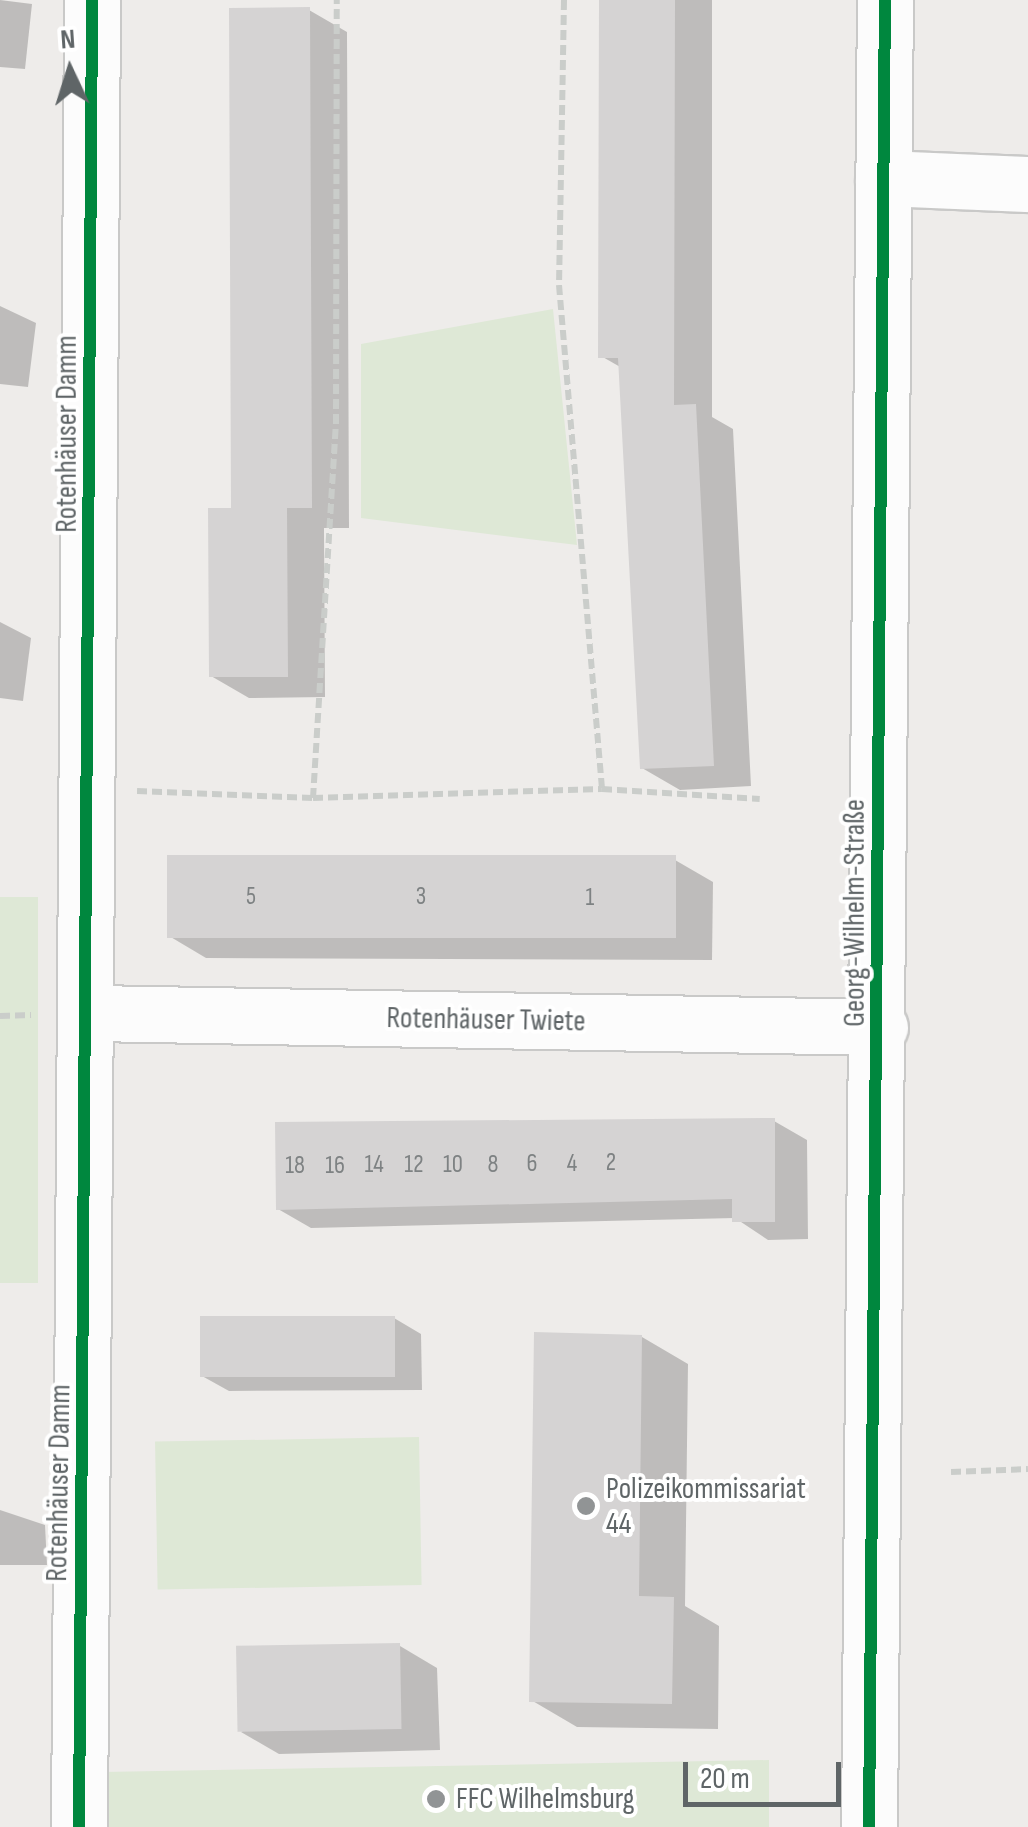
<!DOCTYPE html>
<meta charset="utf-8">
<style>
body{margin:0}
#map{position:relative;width:1028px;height:1827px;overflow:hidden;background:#eeecea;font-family:"Sofia Sans Condensed",sans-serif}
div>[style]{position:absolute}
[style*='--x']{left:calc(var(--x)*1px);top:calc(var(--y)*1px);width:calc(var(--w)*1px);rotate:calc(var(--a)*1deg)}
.green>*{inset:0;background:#dee8d6;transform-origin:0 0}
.shadow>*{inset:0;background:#0003}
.building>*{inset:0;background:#d5d3d3;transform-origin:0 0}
.path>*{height:6px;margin-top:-3px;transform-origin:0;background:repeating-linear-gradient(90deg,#cacdca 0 10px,transparent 0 15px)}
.roads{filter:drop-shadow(2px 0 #c9c9c8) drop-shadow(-2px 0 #c9c9c8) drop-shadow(0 2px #c9c9c8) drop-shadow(0 -2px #c9c9c8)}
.minor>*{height:55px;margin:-27.5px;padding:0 27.5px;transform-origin:27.5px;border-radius:27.5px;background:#fcfcfc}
.tertiary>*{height:55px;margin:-27.5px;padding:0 27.5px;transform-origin:27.5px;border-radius:27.5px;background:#fcfcfc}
.cycleway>*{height:12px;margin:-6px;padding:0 6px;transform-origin:6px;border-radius:6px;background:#00873e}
.dots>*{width:28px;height:28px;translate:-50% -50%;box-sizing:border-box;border:5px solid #fff;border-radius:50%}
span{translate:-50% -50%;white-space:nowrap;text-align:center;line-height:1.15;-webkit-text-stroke:8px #fff;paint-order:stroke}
.number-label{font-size:25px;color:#7e8283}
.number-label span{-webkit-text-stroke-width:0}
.street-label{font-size:30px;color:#5f6567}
.poi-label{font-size:30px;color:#5f6567}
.left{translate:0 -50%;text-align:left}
.north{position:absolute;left:20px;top:20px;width:100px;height:100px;-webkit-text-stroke:8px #fff;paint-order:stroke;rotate:356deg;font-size:28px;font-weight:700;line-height:40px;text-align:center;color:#5f6567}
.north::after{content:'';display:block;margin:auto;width:35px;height:45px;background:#5f6567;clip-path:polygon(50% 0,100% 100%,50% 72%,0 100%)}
.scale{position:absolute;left:683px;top:1762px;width:158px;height:45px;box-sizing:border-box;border:5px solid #5f6567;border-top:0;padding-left:12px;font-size:30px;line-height:35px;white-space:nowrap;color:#5f6567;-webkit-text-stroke:8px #fff;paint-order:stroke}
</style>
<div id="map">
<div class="green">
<div style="clip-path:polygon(553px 309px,577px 545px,361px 518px,361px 344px)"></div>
<div style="left:38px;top:897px;width:386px;height:38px;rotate:90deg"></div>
<div style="left:419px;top:1437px;width:148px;height:264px;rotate:89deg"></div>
<div style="clip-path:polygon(769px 1760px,769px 1827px,102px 1827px,102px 1772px)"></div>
</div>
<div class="shadow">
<div style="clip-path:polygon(0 0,32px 4px,25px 69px,0 67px)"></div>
<div style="clip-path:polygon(601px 0,712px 0,712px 417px,733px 429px,751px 786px,680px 790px,642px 768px,622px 368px,601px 356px)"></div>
<div style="clip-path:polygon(309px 10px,347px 32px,349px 528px,324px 528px,325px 697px,249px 698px,211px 676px)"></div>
<div style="clip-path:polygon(0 306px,36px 323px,28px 387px,0 384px)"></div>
<div style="clip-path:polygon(0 622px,31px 638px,23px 701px,0 698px)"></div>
<div style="clip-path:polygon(675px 860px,713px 882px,712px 960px,206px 958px,169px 936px)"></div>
<div style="clip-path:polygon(774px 1121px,807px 1140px,808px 1239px,768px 1240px,735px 1218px,311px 1228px,278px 1209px)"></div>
<div style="clip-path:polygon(394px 1318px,421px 1334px,422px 1390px,229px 1391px,202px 1376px)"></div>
<div style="clip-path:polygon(642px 1337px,688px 1364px,685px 1606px,719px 1626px,718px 1729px,577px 1727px,531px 1700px)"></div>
<div style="clip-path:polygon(0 1510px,45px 1525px,47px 1565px,0 1565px)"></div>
<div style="clip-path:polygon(400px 1646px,437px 1668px,440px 1750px,279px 1754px,241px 1732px)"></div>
</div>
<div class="building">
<div style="clip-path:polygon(599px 0,675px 0,674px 405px,696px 404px,714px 766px,640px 769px,618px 358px,598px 358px)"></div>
<div style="clip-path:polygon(310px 7px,312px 508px,287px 508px,288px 677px,209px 677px,208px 508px,231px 508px,229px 8px)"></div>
<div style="left:167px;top:855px;width:509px;height:83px"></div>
<div style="clip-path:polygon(775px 1118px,775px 1222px,732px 1222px,732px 1199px,276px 1210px,275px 1122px)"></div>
<div style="left:200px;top:1316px;width:195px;height:61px"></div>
<div style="clip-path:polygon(534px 1332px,642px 1335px,639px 1596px,674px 1597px,672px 1704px,529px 1702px)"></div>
<div style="left:400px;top:1643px;width:86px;height:164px;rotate:89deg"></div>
</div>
<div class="path">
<div style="--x:564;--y:0;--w:285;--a:91"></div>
<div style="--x:559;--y:285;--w:506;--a:85.12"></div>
<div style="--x:137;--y:791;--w:176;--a:2.3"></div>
<div style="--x:313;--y:798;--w:289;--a:-1.8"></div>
<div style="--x:602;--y:789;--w:158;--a:3.6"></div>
<div style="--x:313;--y:798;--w:375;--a:-86.5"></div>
<div style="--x:336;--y:424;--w:424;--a:-89.9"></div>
<div style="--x:0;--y:1016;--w:31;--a:-2"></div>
<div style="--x:951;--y:1472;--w:77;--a:-2.2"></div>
</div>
<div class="roads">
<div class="minor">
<div style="--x:883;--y:178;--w:145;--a:2.4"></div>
<div style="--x:92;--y:1013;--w:788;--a:1.02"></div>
<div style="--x:79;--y:1827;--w:1827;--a:-89.59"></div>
</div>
<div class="tertiary">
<div style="--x:869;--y:1827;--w:1827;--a:-89.5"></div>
</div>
</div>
<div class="cycleway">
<div style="--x:79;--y:1827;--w:1827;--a:-89.59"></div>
<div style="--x:869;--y:1827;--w:1827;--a:-89.5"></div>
</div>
<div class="dots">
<div style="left:586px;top:1506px;background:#919495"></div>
<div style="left:436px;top:1799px;background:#919495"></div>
</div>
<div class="number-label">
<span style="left:251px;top:897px">5</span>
<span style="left:421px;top:897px">3</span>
<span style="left:590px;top:898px">1</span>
<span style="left:611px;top:1163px">2</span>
<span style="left:532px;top:1164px">6</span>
<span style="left:572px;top:1164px">4</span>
<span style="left:374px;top:1165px">14</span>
<span style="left:414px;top:1165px">12</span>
<span style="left:453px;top:1165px">10</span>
<span style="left:493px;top:1165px">8</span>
<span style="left:295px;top:1166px">18</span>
<span style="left:335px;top:1166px">16</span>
</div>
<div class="street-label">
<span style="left:67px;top:434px;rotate:-90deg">Rotenhäuser Damm</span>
<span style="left:855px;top:913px;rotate:-90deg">Georg-Wilhelm-Straße</span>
<span style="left:486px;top:1020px;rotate:1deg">Rotenhäuser Twiete</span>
<span style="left:59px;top:1483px;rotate:-89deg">Rotenhäuser Damm</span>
</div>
<div class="poi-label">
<span class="left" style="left:606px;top:1506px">Polizeikommissariat<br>44</span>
<span class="left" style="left:456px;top:1799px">FFC Wilhelmsburg</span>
</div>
<div class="north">N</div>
<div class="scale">20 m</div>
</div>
